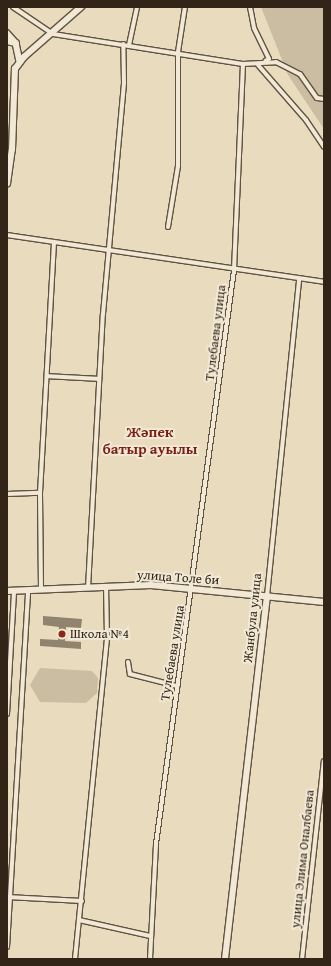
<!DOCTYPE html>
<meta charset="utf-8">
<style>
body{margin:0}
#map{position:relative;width:331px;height:966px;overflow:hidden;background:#e9dcbe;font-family:"Gentium Book Plus",serif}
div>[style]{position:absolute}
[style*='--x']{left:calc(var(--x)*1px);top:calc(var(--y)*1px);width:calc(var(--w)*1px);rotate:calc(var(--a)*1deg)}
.green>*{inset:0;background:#cabda2}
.building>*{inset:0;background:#91846e}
.roads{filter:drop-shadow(1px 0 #605341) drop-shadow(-1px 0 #605341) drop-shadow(0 1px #605341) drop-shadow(0 -1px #605341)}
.street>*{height:4px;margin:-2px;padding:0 2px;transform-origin:2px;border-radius:2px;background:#f1e8d5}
.secondary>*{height:5.5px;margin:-2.75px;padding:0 2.75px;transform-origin:2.75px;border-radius:2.75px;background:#f1e8d5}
.dots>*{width:11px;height:11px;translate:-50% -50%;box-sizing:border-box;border:2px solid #f1e8d5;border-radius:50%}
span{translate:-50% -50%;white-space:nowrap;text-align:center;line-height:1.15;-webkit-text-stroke:4px #f1e8d5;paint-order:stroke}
.street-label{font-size:13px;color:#322517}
.poi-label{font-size:13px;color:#322517}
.left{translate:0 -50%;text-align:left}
.quarter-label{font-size:15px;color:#7a1f14;font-weight:700}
.frame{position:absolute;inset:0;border:8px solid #322517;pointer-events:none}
</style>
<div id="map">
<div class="green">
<div style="clip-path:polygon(261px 7px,324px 7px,324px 129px,288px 75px)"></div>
<div style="clip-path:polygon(40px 668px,92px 671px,98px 678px,97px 693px,86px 703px,40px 702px,30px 685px)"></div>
</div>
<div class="building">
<div style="clip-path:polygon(43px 616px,82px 619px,81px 628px,66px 627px,65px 641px,81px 642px,81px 649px,40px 646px,40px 639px,58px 640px,59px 627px,43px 625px)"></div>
</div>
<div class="roads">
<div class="street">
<div style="--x:13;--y:7;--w:48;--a:34"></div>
<div style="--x:53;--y:34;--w:192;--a:9"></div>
<div style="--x:243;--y:64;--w:33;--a:-3"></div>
<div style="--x:276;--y:62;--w:27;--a:27"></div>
<div style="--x:300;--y:74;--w:29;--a:55"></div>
<div style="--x:317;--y:98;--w:7;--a:8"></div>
<div style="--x:250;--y:7;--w:21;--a:79"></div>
<div style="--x:254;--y:28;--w:34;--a:64"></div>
<div style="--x:269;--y:59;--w:4;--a:153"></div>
<div style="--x:129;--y:45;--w:39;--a:-78"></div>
<div style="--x:258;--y:65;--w:73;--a:48.9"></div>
<div style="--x:306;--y:120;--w:32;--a:56"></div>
<div style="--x:168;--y:227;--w:62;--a:-80.7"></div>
<div style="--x:178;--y:166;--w:114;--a:-90"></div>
<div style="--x:178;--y:52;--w:46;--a:-81.2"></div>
<div style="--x:7;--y:235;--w:320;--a:8.4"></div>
<div style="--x:47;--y:376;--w:52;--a:3.3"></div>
<div style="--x:7;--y:494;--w:33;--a:-2"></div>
<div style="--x:88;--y:588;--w:274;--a:-86.9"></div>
<div style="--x:103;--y:314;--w:232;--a:-84.8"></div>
<div style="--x:124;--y:83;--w:39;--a:-91"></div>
<div style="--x:41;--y:589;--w:96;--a:-90.6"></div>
<div style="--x:40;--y:493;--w:250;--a:-86.8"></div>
<div style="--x:267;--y:596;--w:319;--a:-84.2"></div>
<div style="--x:128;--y:662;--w:12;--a:81"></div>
<div style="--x:130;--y:674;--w:49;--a:14.3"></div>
<div style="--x:7;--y:714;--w:123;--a:-86.7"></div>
<div style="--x:7;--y:897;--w:75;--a:3.1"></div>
<div style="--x:79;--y:920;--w:73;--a:12.7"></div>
<div style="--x:7;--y:947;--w:358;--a:-86.6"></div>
<div style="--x:75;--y:959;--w:324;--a:-84.3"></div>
<div style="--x:107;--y:637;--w:50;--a:-91.1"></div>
<div style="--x:150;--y:959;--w:115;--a:-87"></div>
<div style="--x:156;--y:844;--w:579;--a:-82.26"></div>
<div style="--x:234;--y:270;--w:206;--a:-87.5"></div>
<div style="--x:302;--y:959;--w:199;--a:-83.7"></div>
</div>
<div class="secondary">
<div style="--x:7;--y:33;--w:13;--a:48"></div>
<div style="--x:16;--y:43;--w:19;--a:78"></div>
<div style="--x:7;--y:41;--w:9;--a:13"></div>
<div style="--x:7;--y:184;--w:34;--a:-82"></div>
<div style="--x:12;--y:150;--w:81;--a:-87.9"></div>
<div style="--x:15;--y:69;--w:15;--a:-53"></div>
<div style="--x:24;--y:57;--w:76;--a:-41.3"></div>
<div style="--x:7;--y:591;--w:144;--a:-2.4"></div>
<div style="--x:151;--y:585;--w:174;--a:5.6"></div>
<div style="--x:225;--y:959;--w:365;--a:-83.4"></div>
</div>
</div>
<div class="dots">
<div style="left:62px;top:634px;background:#8f2418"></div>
</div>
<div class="street-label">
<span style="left:216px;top:333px;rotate:-83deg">Тулебаева улица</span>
<span style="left:178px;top:578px;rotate:4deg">улица Толе би</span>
<span style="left:253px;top:618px;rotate:-84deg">Жанбула улица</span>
<span style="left:173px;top:653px;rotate:-81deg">Тулебаева улица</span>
<span style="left:303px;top:859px;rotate:-84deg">улица Элима Оналбаева</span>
</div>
<div class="poi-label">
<span class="left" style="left:70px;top:634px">Школа №4</span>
</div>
<div class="quarter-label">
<span style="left:150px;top:440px">Жәпек<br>батыр ауылы</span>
</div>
<div class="frame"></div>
</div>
